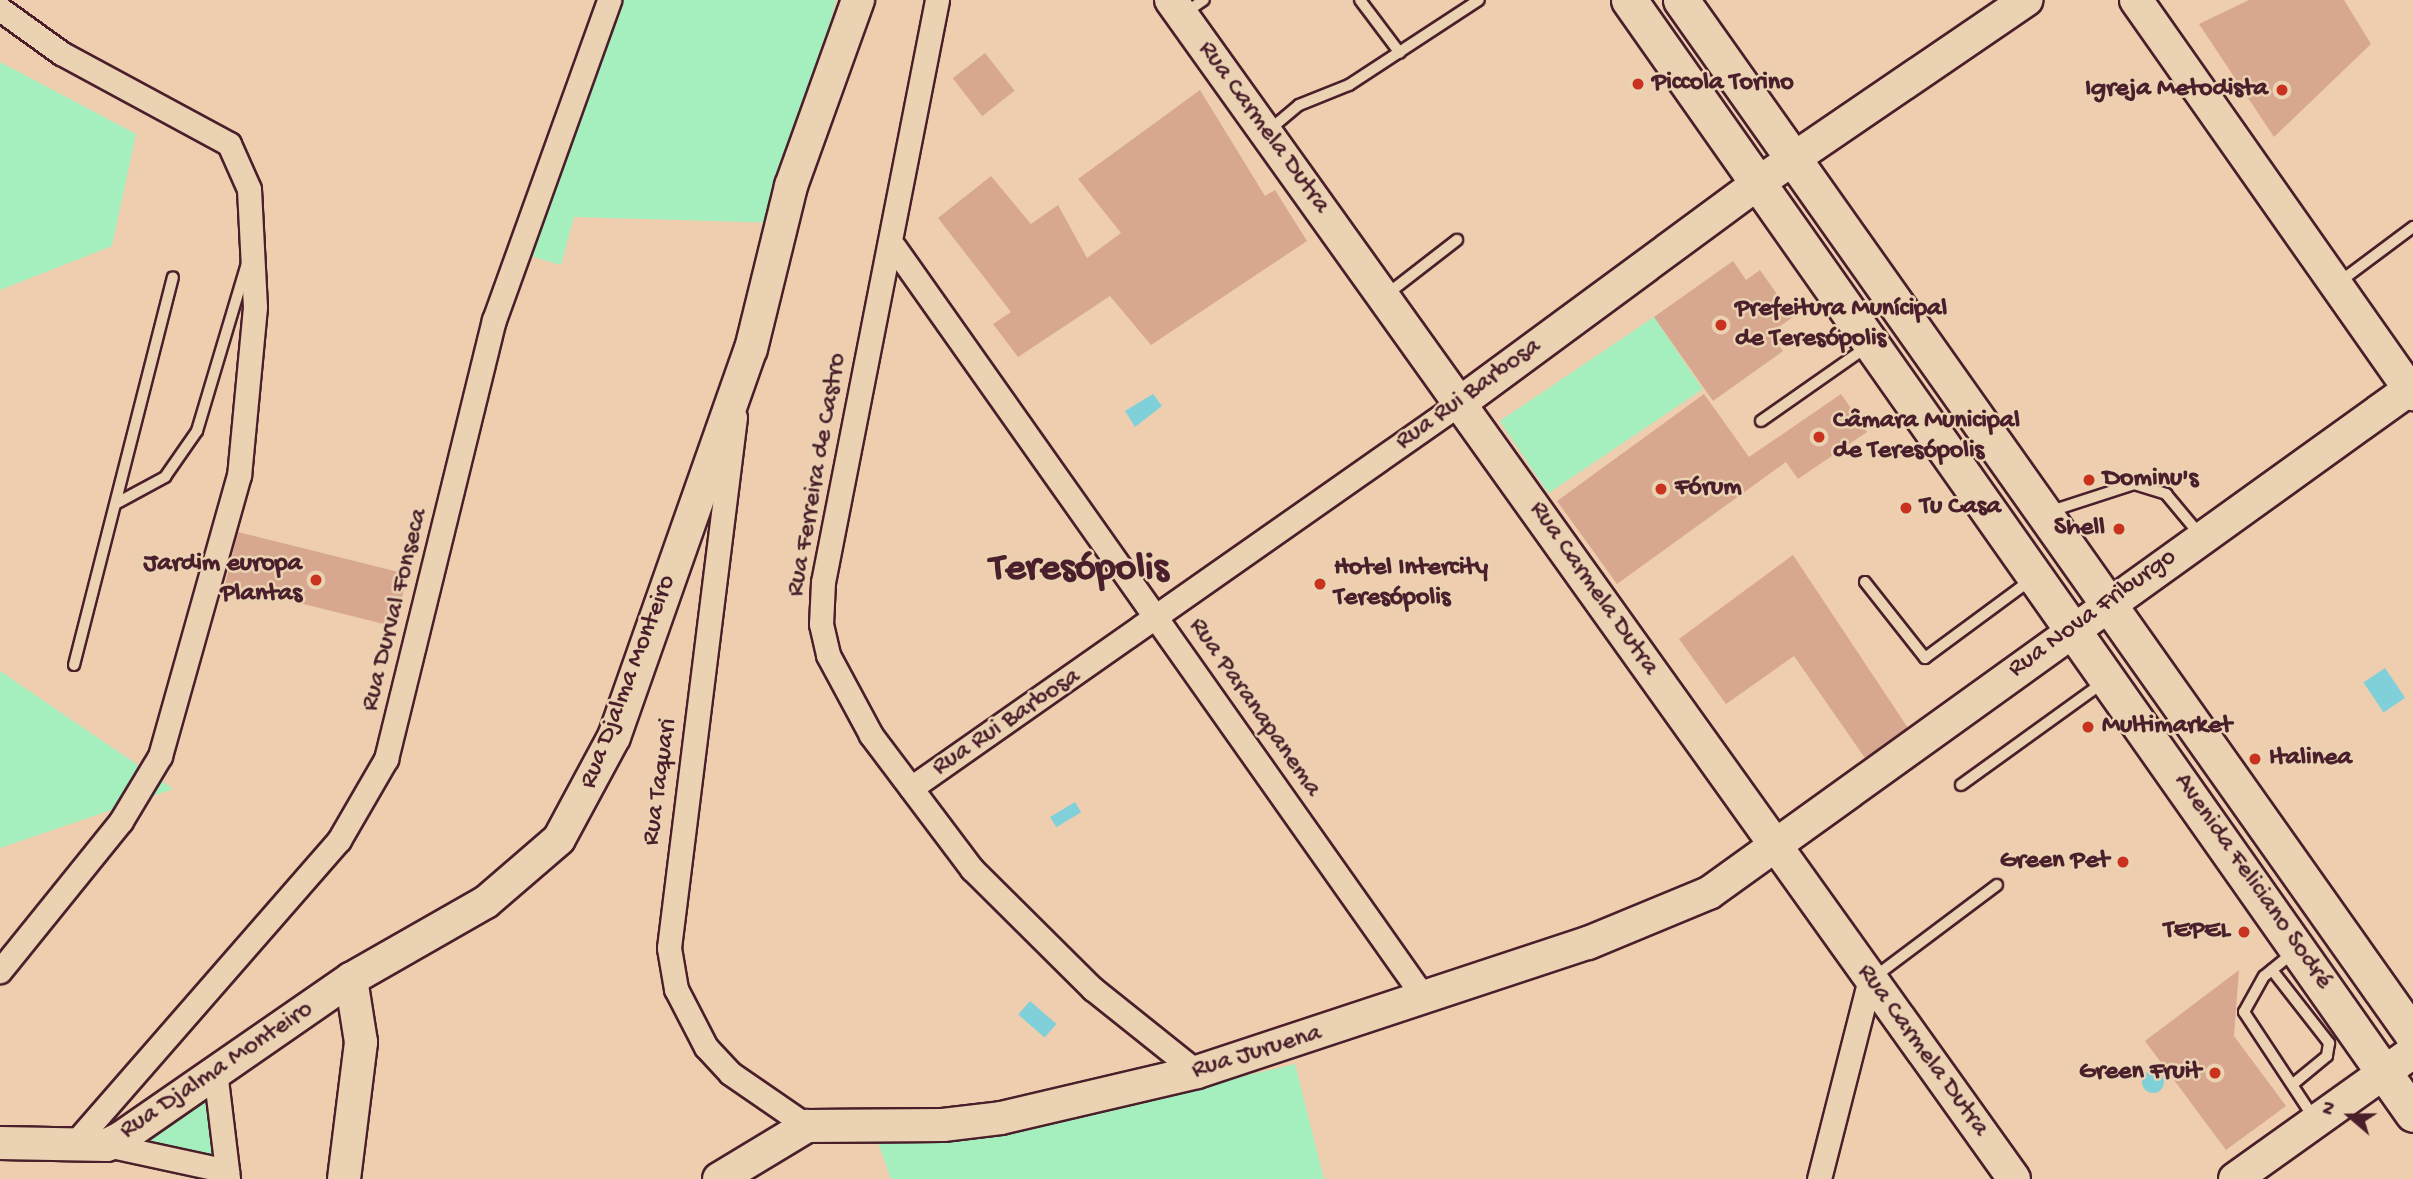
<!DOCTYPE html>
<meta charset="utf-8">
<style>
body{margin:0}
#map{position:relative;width:2413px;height:1179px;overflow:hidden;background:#eeceae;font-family:"Gochi Hand",sans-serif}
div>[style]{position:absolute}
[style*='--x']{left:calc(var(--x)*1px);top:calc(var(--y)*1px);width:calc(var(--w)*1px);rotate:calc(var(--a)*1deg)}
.green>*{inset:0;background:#a5efbe;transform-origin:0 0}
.water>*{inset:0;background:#7fd0d9;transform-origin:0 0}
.round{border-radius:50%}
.building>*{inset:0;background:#d7a88f;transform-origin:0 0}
.roads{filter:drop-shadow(2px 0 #4a1f2b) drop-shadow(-2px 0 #4a1f2b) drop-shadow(0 2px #4a1f2b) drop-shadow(0 -2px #4a1f2b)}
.lane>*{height:10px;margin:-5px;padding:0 5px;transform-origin:5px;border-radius:5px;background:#ead2b2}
.street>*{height:23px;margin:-11.5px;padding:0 11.5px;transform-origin:11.5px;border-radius:11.5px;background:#ead2b2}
.secondary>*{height:32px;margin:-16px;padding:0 16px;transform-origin:16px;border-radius:16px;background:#ead2b2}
.primary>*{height:35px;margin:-17.5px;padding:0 17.5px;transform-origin:17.5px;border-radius:17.5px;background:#ead2b2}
.dots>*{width:19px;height:19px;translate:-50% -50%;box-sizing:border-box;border:4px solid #ead2b2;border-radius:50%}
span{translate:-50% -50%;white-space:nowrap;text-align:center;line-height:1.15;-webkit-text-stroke:5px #ead2b2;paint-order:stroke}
.poi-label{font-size:26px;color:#4a1f2b;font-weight:700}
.left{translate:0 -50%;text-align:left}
.right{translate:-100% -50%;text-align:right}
.street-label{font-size:26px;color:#4a1f2b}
.town-label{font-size:40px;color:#4a1f2b;font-weight:700}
.north{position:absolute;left:2315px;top:1081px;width:70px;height:70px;-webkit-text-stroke:5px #ead2b2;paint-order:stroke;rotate:290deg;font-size:19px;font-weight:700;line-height:28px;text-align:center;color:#4a1f2b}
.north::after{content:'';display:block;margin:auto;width:24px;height:32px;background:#4a1f2b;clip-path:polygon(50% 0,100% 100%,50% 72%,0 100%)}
</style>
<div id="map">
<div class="green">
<div style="clip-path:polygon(613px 0,836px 0,779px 223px,574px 217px,561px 265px,520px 253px)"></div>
<div style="clip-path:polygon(0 62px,136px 134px,112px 246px,0 290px)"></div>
<div style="left:1654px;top:317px;width:87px;height:186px;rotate:56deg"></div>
<div style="clip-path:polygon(0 671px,173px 789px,0 848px)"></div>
<div style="clip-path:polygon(1295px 1064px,1324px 1179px,891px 1179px,878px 1142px,976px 1139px)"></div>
<div style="clip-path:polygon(201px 1097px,211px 1101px,218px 1160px,142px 1143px,143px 1128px)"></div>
</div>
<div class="water">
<div style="clip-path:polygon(1153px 394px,1162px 406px,1135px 427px,1125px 411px)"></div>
<div style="left:2385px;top:668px;width:36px;height:26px;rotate:56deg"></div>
<div style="left:1075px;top:802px;width:12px;height:29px;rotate:59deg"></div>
<div style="left:1030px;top:1001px;width:35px;height:18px;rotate:41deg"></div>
<div class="round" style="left:2142px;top:1071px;width:22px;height:22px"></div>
</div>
<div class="building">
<div style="clip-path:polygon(2249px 0,2344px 0,2371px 44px,2274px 137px,2199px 24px)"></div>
<div style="left:985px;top:53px;width:48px;height:41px;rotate:52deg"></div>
<div style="clip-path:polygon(1200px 90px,1265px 196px,1275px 190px,1307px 241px,1151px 345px,1110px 296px,1018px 357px,993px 324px,1011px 312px,938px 218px,991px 176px,1031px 224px,1058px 205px,1087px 258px,1121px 233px,1078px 179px)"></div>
<div style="clip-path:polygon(1733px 261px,1746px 280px,1760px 270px,1793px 317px,1770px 333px,1783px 351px,1713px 401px,1654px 317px)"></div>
<div style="clip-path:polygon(1704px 394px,1749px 457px,1841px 394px,1867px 432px,1798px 479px,1786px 462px,1617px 584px,1557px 501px)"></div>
<div style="left:238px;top:532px;width:175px;height:54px;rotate:14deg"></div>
<div style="clip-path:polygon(1793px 555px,1908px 728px,1865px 758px,1794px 656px,1726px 704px,1679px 639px)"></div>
<div style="clip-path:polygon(2239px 970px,2234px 1036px,2286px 1106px,2226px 1150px,2145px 1041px)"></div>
</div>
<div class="roads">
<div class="lane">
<div style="--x:1360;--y:0;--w:66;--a:53"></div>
<div style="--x:1183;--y:14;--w:25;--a:-34"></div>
<div style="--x:1268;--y:131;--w:40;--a:-40"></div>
<div style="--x:1299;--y:105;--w:54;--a:-21.8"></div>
<div style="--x:1349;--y:85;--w:155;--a:-33.2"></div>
<div style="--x:2338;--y:283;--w:94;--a:-36.7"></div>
<div style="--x:1386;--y:295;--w:90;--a:-37.8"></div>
<div style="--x:1761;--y:421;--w:131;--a:-35"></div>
<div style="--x:117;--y:503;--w:55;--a:-28.4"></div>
<div style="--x:165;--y:477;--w:56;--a:-55.2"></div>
<div style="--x:197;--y:431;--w:178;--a:-73.4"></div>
<div style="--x:2048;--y:512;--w:90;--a:-18"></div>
<div style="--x:2134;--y:484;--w:34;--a:17"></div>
<div style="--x:2166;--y:494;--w:55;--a:50.2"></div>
<div style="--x:1865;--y:582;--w:97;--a:51.7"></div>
<div style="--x:1925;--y:658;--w:133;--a:-36.4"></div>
<div style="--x:74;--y:665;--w:400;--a:-75.7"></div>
<div style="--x:1961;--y:785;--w:176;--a:-35.8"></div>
<div style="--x:2294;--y:952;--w:38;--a:141"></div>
<div style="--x:2264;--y:976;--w:41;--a:119.1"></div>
<div style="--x:2244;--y:1012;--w:127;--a:56.6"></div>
<div style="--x:2272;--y:970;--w:93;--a:52"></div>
<div style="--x:2329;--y:1043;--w:13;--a:99"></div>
<div style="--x:2327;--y:1056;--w:45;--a:140.4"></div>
<div style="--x:1873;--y:978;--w:155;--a:-36.9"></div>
</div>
<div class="street">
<div style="--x:937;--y:0;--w:593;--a:101.08"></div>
<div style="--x:823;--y:582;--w:42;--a:92.7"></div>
<div style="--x:821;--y:624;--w:32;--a:77"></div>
<div style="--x:828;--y:655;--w:91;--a:61.7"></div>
<div style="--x:871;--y:735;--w:168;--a:53"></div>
<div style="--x:972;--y:869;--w:170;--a:44.8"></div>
<div style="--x:1093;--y:989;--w:133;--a:38.6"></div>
<div style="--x:0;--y:9;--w:75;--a:35.8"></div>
<div style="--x:61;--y:53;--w:191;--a:28.4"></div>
<div style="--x:229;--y:144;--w:49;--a:66"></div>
<div style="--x:249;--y:189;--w:118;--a:87.1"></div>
<div style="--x:255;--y:307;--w:169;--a:95.4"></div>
<div style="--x:239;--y:475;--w:292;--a:105.7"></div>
<div style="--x:160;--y:756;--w:76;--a:121"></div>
<div style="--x:121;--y:821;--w:193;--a:128.9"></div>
<div style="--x:894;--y:247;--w:917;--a:54.77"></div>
<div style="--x:735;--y:417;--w:535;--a:97.09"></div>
<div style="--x:669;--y:948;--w:42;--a:80.3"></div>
<div style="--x:676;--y:989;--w:65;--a:62.7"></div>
<div style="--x:706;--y:1047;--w:35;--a:47"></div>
<div style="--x:730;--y:1073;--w:93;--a:34.5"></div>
<div style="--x:911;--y:788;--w:671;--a:-35.04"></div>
<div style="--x:215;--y:1071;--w:109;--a:83.1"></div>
<div style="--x:73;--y:1145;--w:405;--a:-48.9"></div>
<div style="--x:339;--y:840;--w:94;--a:-59.9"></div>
<div style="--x:386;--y:759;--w:452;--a:-76.2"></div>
<div style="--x:494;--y:320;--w:340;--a:-70.2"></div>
<div style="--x:107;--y:1145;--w:123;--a:12.2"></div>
<div style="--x:1819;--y:1179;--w:206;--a:-75.7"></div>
</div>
<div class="secondary">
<div style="--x:1171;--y:0;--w:1449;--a:54.43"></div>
<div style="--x:2136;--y:0;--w:482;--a:54.9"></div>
<div style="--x:1460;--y:403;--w:370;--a:-36.4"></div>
<div style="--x:1758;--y:183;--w:325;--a:-34.3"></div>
<div style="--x:0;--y:1143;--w:107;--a:1.1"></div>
<div style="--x:107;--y:1145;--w:16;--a:-27"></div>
<div style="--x:121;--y:1138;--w:280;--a:-34.7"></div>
<div style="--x:351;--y:979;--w:155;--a:-29.7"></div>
<div style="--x:486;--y:902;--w:96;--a:-40.8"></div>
<div style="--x:559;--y:839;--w:116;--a:-61.7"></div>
<div style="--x:614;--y:737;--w:411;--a:-70.6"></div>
<div style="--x:751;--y:349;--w:168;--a:-76.2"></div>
<div style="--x:791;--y:186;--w:198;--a:-70.2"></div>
<div style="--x:344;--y:1179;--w:138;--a:-82.9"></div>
<div style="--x:361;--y:1042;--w:64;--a:-99"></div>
<div style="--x:719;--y:1179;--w:103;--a:-31.1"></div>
<div style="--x:807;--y:1126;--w:136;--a:-0.4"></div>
<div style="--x:943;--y:1125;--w:58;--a:-6.9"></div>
<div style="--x:1001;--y:1118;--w:201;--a:-13.2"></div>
<div style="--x:1197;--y:1072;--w:412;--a:-18.3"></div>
<div style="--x:1588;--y:943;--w:131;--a:-22.5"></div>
<div style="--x:1709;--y:893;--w:863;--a:-35.72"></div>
<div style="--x:2235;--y:1179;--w:219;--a:-35.5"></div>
</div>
<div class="primary">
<div style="--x:1629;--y:0;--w:1362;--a:54.86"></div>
<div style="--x:1681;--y:0;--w:1268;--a:54.73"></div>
</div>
</div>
<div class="dots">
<div style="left:1638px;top:84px;background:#c8321e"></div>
<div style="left:2282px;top:90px;background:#c8321e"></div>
<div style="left:1721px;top:325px;background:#c8321e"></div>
<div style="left:1819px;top:437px;background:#c8321e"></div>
<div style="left:2089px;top:480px;background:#c8321e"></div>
<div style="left:1661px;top:489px;background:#c8321e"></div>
<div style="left:1906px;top:508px;background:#c8321e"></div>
<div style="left:2119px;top:529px;background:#c8321e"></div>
<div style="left:316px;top:580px;background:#c8321e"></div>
<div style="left:1320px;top:584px;background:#c8321e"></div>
<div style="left:2088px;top:727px;background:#c8321e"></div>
<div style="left:2255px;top:759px;background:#c8321e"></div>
<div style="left:2123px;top:862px;background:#c8321e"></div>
<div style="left:2244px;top:932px;background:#c8321e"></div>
<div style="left:2215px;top:1073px;background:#c8321e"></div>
</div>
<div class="poi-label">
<span class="left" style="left:1652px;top:84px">Piccola Torino</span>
<span class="right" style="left:2268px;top:90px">Igreja Metodista</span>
<span class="left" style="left:1735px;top:325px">Prefeitura Munícipal<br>de Teresópolis</span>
<span class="left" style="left:1833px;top:437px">Câmara Municipal<br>de Teresópolis</span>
<span class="left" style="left:2103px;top:480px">Dominu's</span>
<span class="left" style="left:1675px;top:489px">Fórum</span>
<span class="left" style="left:1920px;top:508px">Tu Casa</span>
<span class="right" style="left:2105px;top:529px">Shell</span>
<span class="right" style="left:302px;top:580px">Jardim europa<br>Plantas</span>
<span class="left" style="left:1334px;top:584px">Hotel Intercity<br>Teresópolis</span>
<span class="left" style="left:2102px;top:727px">Multimarket</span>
<span class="left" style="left:2269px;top:759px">Italinea</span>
<span class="right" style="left:2109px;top:862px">Green Pet</span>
<span class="right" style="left:2230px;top:932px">TEPEL</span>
<span class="right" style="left:2201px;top:1073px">Green Fruit</span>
</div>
<div class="street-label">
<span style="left:1263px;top:128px;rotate:54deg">Rua Carmela Dutra</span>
<span style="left:1469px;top:395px;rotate:-36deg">Rua Rui Barbosa</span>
<span style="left:818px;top:475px;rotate:-80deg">Rua Ferreira de Castro</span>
<span style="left:1593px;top:589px;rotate:55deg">Rua Carmela Dutra</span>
<span style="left:396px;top:610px;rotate:-76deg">Rua Durval Fonseca</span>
<span style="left:2093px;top:614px;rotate:-36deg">Rua Nova Friburgo</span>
<span style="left:629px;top:682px;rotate:-69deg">Rua Djalma Monteiro</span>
<span style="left:1254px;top:708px;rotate:55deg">Rua Paranapanema</span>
<span style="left:1007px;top:723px;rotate:-34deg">Rua Rui Barbosa</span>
<span style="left:661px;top:782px;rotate:-82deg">Rua Taquari</span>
<span style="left:2252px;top:882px;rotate:55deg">Avenida Feliciano Sodré</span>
<span style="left:1922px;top:1051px;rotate:54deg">Rua Carmela Dutra</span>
<span style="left:1257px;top:1053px;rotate:-17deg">Rua Juruena</span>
<span style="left:217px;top:1071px;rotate:-34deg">Rua Djalma Monteiro</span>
</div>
<div class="town-label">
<span style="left:1079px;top:570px">Teresópolis</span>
</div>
<div class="north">N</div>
</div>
